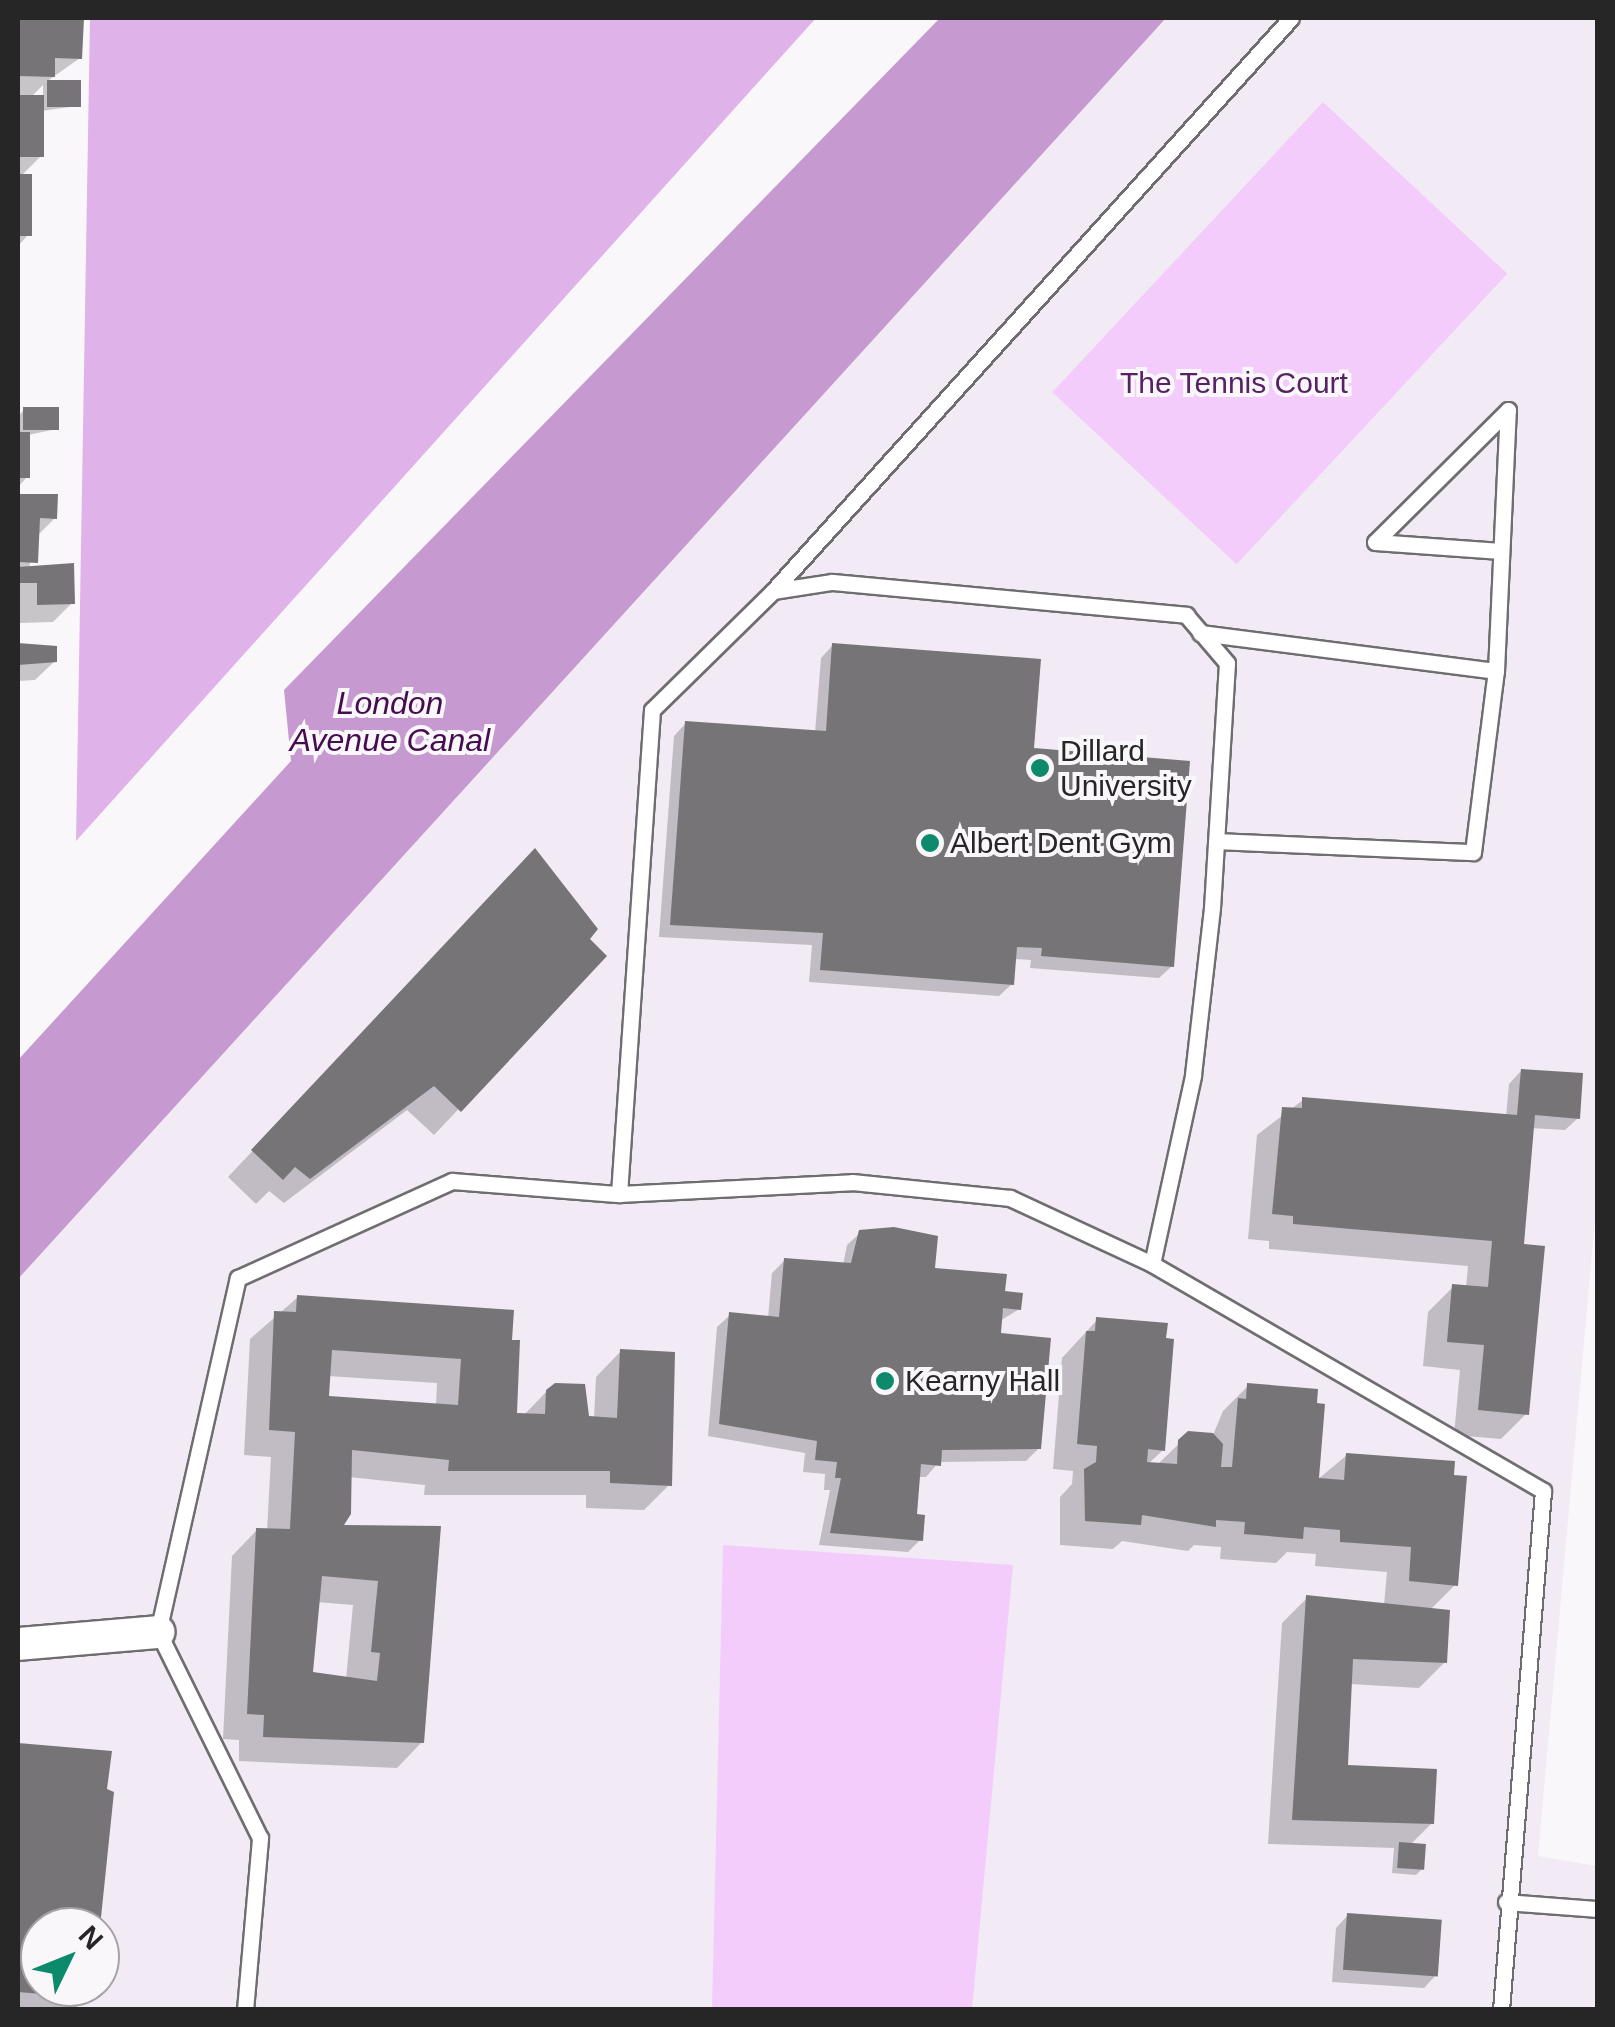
<!DOCTYPE html>
<style>
body{margin:0}
#map{position:relative;width:1615px;height:2027px;overflow:hidden;background:#faf7fb;font-family:Arial,sans-serif}
div>[style]{position:absolute}
[style*='--x']{left:calc(var(--x)*1px);top:calc(var(--y)*1px);width:calc(var(--w)*1px);rotate:calc(var(--a)*1deg)}
.built>*{inset:0;background:#f2eaf4}
.green>*{inset:0;background:#f4ccfc;transform-origin:0 0}
.forest>*{inset:0;background:#dfb2e9}
.water>*{inset:0;background:#c69ad0}
.shadow>*{inset:0;background:#0003}
.building>*{inset:0;background:#767477;transform-origin:0 0}
.roads{filter:drop-shadow(2px 0 #6f6d70) drop-shadow(-2px 0 #6f6d70) drop-shadow(0 2px #6f6d70) drop-shadow(0 -2px #6f6d70)}
.lane>*{height:15px;margin:-7.5px;padding:0 7.5px;transform-origin:7.5px;border-radius:7.5px;background:#fff}
.street>*{height:32px;margin:-16px;padding:0 16px;transform-origin:16px;border-radius:16px;background:#fff}
.dots>*{width:28px;height:28px;translate:-50% -50%;box-sizing:border-box;border:5px solid #faf7fb;border-radius:50%}
span{translate:-50% -50%;white-space:nowrap;text-align:center;line-height:1.15;-webkit-text-stroke:8px #faf7fb;paint-order:stroke}
.park-label{font-size:30px;color:#572263}
.poi-label{font-size:30px;color:#272627}
.left{translate:0 -50%;text-align:left}
.water-label{font-size:32px;color:#450d50;font-style:italic}
.frame{position:absolute;inset:0;border:20px solid #272627;pointer-events:none}
.north{position:absolute;left:20px;top:1907px;width:100px;height:100px;box-sizing:border-box;background:#faf7fb;border:2px solid #a6a3a6;border-radius:50%;rotate:47deg;font-size:28px;font-weight:700;line-height:40px;text-align:center;color:#272627}
.north::after{content:'';display:block;margin:auto;width:35px;height:45px;background:#0d896b;clip-path:polygon(50% 0,100% 100%,50% 72%,0 100%)}
</style>
<div id="map">
<div class="built">
<div style="clip-path:polygon(evenodd,1166px 18px,1597px 18px,1598px 1186px,1538px 1856px,1597px 1866px,1597px 2009px,18px 2009px,18px 1279px,1166px 18px,40px 1927px,100px 1927px,100px 1987px,40px 1987px,40px 1927px)"></div>
</div>
<div class="green">
<div style="left:1323px;top:102px;width:252px;height:397px;rotate:43deg"></div>
<div style="clip-path:polygon(723px 1545px,1013px 1565px,972px 2009px,712px 2009px)"></div>
</div>
<div class="forest">
<div style="clip-path:polygon(90px 18px,816px 18px,76px 841px)"></div>
</div>
<div class="water">
<div style="clip-path:polygon(940px 18px,1166px 18px,18px 1279px,18px 1060px,291px 761px,284px 690px)"></div>
</div>
<div class="shadow">
<div style="clip-path:polygon(evenodd,18px 18px,81px 18px,80px 58px,46px 82px,79px 83px,78px 106px,41px 111px,41px 156px,21px 176px,28px 235px,18px 246px,18px 18px,43px 85px,43px 97px,31px 97px,43px 85px)"></div>
<div style="clip-path:polygon(24px 410px,57px 429px,28px 435px,27px 477px,18px 487px,19px 415px)"></div>
<div style="clip-path:polygon(18px 496px,55px 497px,55px 518px,37px 536px,29px 568px,72px 603px,53px 622px,19px 623px)"></div>
<div style="clip-path:polygon(833px 645px,1031px 751px,1172px 966px,1159px 978px,1030px 968px,1031px 960px,1014px 959px,1012px 984px,999px 996px,809px 982px,812px 945px,659px 937px,674px 736px,686px 723px,815px 733px,821px 658px)"></div>
<div style="clip-path:polygon(18px 647px,55px 649px,55px 661px,35px 680px,18px 681px)"></div>
<div style="clip-path:polygon(510px 877px,603px 956px,434px 1135px,407px 1110px,284px 1203px,269px 1191px,256px 1204px,228px 1177px)"></div>
<div style="clip-path:polygon(1521px 1071px,1578px 1118px,1565px 1130px,1531px 1128px,1521px 1247px,1526px 1414px,1501px 1439px,1454px 1435px,1460px 1370px,1423px 1366px,1428px 1312px,1453px 1287px,1466px 1288px,1468px 1266px,1269px 1249px,1269px 1241px,1248px 1239px,1257px 1135px,1303px 1100px,1506px 1117px,1509px 1084px)"></div>
<div style="clip-path:polygon(860px 1233px,933px 1271px,1003px 1293px,1019px 1309px,1000px 1321px,998px 1336px,1039px 1448px,1026px 1461px,939px 1462px,926px 1477px,917px 1477px,914px 1516px,920px 1540px,908px 1552px,819px 1545px,830px 1490px,824px 1490px,825px 1474px,803px 1472px,805px 1453px,708px 1436px,717px 1327px,730px 1315px,768px 1318px,772px 1273px,785px 1260px,843px 1265px,847px 1245px)"></div>
<div style="clip-path:polygon(evenodd,298px 1297px,510px 1342px,514px 1415px,523px 1416px,547px 1391px,594px 1419px,596px 1377px,621px 1351px,669px 1485px,644px 1510px,586px 1508px,586px 1495px,424px 1495px,425px 1485px,349px 1477px,340px 1528px,438px 1528px,422px 1742px,397px 1768px,239px 1761px,239px 1740px,223px 1739px,232px 1556px,257px 1530px,267px 1531px,271px 1457px,244px 1455px,250px 1339px,298px 1297px,328px 1376px,437px 1383px,436px 1406px,326px 1398px,328px 1376px,298px 1297px,317px 1602px,353px 1605px,346px 1680px,310px 1674px,317px 1602px)"></div>
<div style="clip-path:polygon(1097px 1320px,1163px 1450px,1148px 1464px,1157px 1465px,1189px 1434px,1213px 1435px,1223px 1411px,1248px 1386px,1317px 1480px,1347px 1455px,1456px 1584px,1430px 1610px,1445px 1662px,1419px 1688px,1350px 1684px,1346px 1768px,1432px 1823px,1410px 1845px,1422px 1869px,1416px 1875px,1392px 1873px,1394px 1848px,1268px 1844px,1282px 1623px,1307px 1598px,1384px 1605px,1387px 1572px,1315px 1566px,1316px 1554px,1287px 1552px,1276px 1563px,1220px 1559px,1221px 1547px,1194px 1545px,1188px 1551px,1122px 1541px,1113px 1549px,1060px 1545px,1060px 1497px,1072px 1484px,1073px 1471px,1053px 1469px,1062px 1358px)"></div>
<div style="clip-path:polygon(18px 1745px,109px 1753px,96px 1927px,40px 1927px,40px 1987px,89px 1987px,75px 2010px,18px 2010px)"></div>
<div style="clip-path:polygon(1348px 1915px,1436px 1975px,1424px 1988px,1332px 1982px,1336px 1928px)"></div>
</div>
<div class="building">
<div style="clip-path:polygon(18px 18px,84px 18px,82px 59px,55px 58px,55px 77px,18px 76px)"></div>
<div style="left:47px;top:80px;width:34px;height:27px"></div>
<div style="left:18px;top:95px;width:26px;height:62px"></div>
<div style="left:18px;top:174px;width:14px;height:62px"></div>
<div style="left:23px;top:407px;width:36px;height:23px"></div>
<div style="left:18px;top:432px;width:12px;height:46px"></div>
<div style="clip-path:polygon(18px 494px,58px 494px,57px 519px,40px 518px,38px 563px,18px 562px)"></div>
<div style="clip-path:polygon(74px 563px,75px 604px,37px 605px,37px 583px,18px 583px,18px 567px)"></div>
<div style="clip-path:polygon(18px 643px,57px 646px,57px 662px,18px 665px)"></div>
<div style="clip-path:polygon(832px 643px,1041px 659px,1034px 748px,1190px 761px,1174px 967px,1041px 956px,1042px 948px,1017px 947px,1014px 985px,820px 970px,823px 933px,670px 925px,685px 721px,826px 731px)"></div>
<div style="clip-path:polygon(535px 848px,598px 929px,590px 939px,607px 956px,461px 1112px,434px 1086px,310px 1179px,295px 1167px,283px 1180px,251px 1150px)"></div>
<div style="clip-path:polygon(1521px 1069px,1583px 1073px,1580px 1119px,1535px 1115px,1524px 1244px,1545px 1246px,1529px 1415px,1478px 1410px,1484px 1345px,1447px 1342px,1452px 1284px,1488px 1287px,1492px 1241px,1293px 1224px,1293px 1216px,1272px 1214px,1282px 1107px,1302px 1108px,1302px 1097px,1517px 1115px)"></div>
<div style="clip-path:polygon(894px 1227px,938px 1236px,935px 1268px,1007px 1274px,1005px 1291px,1023px 1293px,1021px 1310px,1003px 1308px,1001px 1333px,1051px 1338px,1041px 1449px,942px 1450px,941px 1466px,921px 1464px,917px 1514px,925px 1515px,923px 1541px,830px 1533px,841px 1478px,835px 1478px,837px 1462px,815px 1460px,817px 1441px,719px 1424px,729px 1312px,779px 1317px,784px 1258px,851px 1263px,859px 1230px)"></div>
<div style="clip-path:polygon(evenodd,297px 1295px,514px 1310px,512px 1340px,520px 1340px,517px 1413px,545px 1414px,546px 1390px,555px 1383px,585px 1384px,589px 1416px,617px 1418px,620px 1349px,675px 1352px,672px 1486px,610px 1483px,610px 1471px,448px 1471px,449px 1460px,352px 1450px,351px 1514px,344px 1525px,441px 1526px,424px 1743px,263px 1737px,264px 1715px,247px 1714px,256px 1528px,290px 1529px,295px 1432px,269px 1430px,274px 1311px,296px 1312px,297px 1295px,332px 1350px,461px 1359px,458px 1405px,329px 1396px,332px 1350px,297px 1295px,322px 1576px,378px 1581px,371px 1652px,380px 1653px,377px 1681px,313px 1672px,322px 1576px)"></div>
<div style="clip-path:polygon(1096px 1317px,1168px 1323px,1166px 1338px,1174px 1339px,1165px 1451px,1148px 1449px,1147px 1462px,1177px 1464px,1178px 1440px,1188px 1431px,1213px 1433px,1223px 1444px,1221px 1467px,1232px 1467px,1238px 1398px,1246px 1399px,1247px 1383px,1318px 1389px,1317px 1403px,1325px 1404px,1319px 1478px,1344px 1480px,1346px 1453px,1455px 1461px,1454px 1475px,1467px 1476px,1458px 1586px,1409px 1581px,1411px 1547px,1340px 1542px,1340px 1530px,1304px 1527px,1303px 1539px,1244px 1534px,1245px 1522px,1216px 1520px,1216px 1527px,1142px 1515px,1141px 1525px,1085px 1521px,1084px 1469px,1096px 1462px,1097px 1446px,1077px 1444px,1086px 1331px,1095px 1331px)"></div>
<div style="clip-path:polygon(1306px 1595px,1450px 1610px,1447px 1663px,1353px 1659px,1348px 1765px,1437px 1769px,1434px 1824px,1292px 1820px)"></div>
<div style="clip-path:polygon(18px 1743px,112px 1751px,107px 1789px,114px 1792px,100px 1927px,40px 1927px,40px 1987px,91px 1987px,90px 1998px,18px 1992px)"></div>
<div style="left:1399px;top:1842px;width:27px;height:26px;rotate:4deg"></div>
<div style="left:1347px;top:1913px;width:95px;height:57px;rotate:4deg"></div>
</div>
<div class="roads">
<div class="lane">
<div style="--x:773;--y:591;--w:772;--a:-47.89"></div>
<div style="--x:1200;--y:633;--w:298;--a:7.3"></div>
<div style="--x:1496;--y:671;--w:261;--a:-87.4"></div>
<div style="--x:1508;--y:410;--w:187;--a:135.2"></div>
<div style="--x:1375;--y:542;--w:126;--a:4.1"></div>
<div style="--x:1217;--y:841;--w:256;--a:2.5"></div>
<div style="--x:1473;--y:852;--w:182;--a:-82.8"></div>
<div style="--x:619;--y:1194;--w:485;--a:-86.1"></div>
<div style="--x:652;--y:710;--w:170;--a:-44.5"></div>
<div style="--x:773;--y:591;--w:60;--a:-8.7"></div>
<div style="--x:832;--y:582;--w:356;--a:5.3"></div>
<div style="--x:1186;--y:615;--w:63;--a:49.5"></div>
<div style="--x:1227;--y:663;--w:245;--a:93.5"></div>
<div style="--x:1212;--y:908;--w:169;--a:96.5"></div>
<div style="--x:1193;--y:1076;--w:192;--a:102.3"></div>
<div style="--x:1506;--y:1902;--w:92;--a:4.4"></div>
<div style="--x:245;--y:2010;--w:173;--a:-85"></div>
<div style="--x:260;--y:1838;--w:230;--a:-116.3"></div>
<div style="--x:158;--y:1632;--w:363;--a:-77.3"></div>
<div style="--x:238;--y:1278;--w:235;--a:-24.4"></div>
<div style="--x:452;--y:1181;--w:168;--a:4.5"></div>
<div style="--x:619;--y:1194;--w:233;--a:-2.9"></div>
<div style="--x:852;--y:1182;--w:159;--a:5.8"></div>
<div style="--x:1010;--y:1198;--w:157;--a:24.9"></div>
<div style="--x:1152;--y:1264;--w:452;--a:30.1"></div>
<div style="--x:1543;--y:1491;--w:521;--a:94.63"></div>
</div>
<div class="street">
<div style="--x:18;--y:1644;--w:141;--a:-4.9"></div>
</div>
</div>
<div class="dots">
<div style="left:1040px;top:768px;background:#0d896b"></div>
<div style="left:930px;top:843px;background:#0d896b"></div>
<div style="left:885px;top:1381px;background:#0d896b"></div>
</div>
<div class="park-label">
<span style="left:1234px;top:383px">The Tennis Court</span>
</div>
<div class="poi-label">
<span class="left" style="left:1060px;top:768px">Dillard<br>University</span>
<span class="left" style="left:950px;top:843px">Albert Dent Gym</span>
<span class="left" style="left:905px;top:1381px">Kearny Hall</span>
</div>
<div class="water-label">
<span style="left:390px;top:722px">London<br>Avenue Canal</span>
</div>
<div class="frame"></div>
<div class="north">N</div>
</div>
